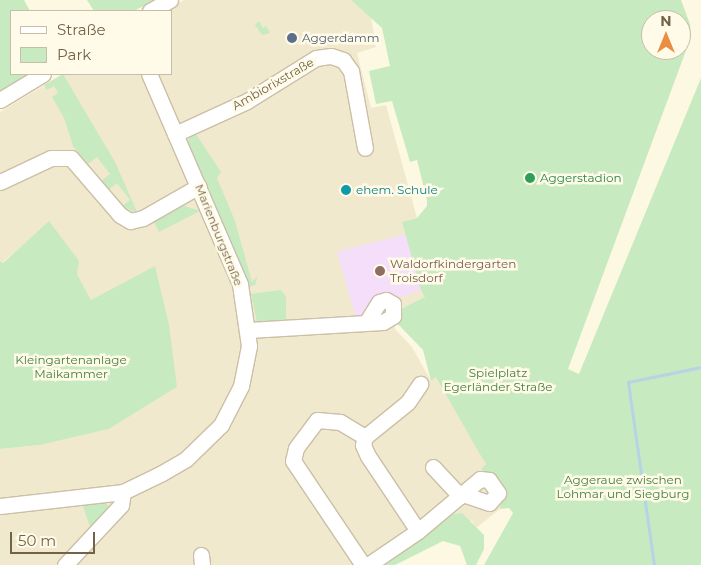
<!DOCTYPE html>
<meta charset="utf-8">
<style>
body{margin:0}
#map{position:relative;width:701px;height:565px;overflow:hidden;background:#fdf8e1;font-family:Montserrat,sans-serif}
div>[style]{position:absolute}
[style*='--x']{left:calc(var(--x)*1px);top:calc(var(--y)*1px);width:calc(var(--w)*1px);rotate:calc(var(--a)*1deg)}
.residential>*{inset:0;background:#f1e9cd}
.education>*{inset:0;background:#f5def9}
.green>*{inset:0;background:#c7eac0}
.stream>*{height:3px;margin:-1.5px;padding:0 1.5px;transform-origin:1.5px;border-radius:1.5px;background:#b6d4e6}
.roads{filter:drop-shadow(1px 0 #cbbfa6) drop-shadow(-1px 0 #cbbfa6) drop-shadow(0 1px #cbbfa6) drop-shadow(0 -1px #cbbfa6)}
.minor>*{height:15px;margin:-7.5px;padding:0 7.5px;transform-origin:7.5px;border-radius:7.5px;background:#fff}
.dots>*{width:14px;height:14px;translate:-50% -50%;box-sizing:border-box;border:2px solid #fffbe8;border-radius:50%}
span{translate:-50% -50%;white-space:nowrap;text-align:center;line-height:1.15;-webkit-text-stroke:5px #fffbe8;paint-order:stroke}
.service-label{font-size:12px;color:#4e5e75}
.left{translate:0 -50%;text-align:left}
.street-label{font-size:12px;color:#746248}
.leisure-label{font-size:12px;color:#27864d}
.culture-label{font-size:12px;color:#0d838f}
.education-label{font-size:12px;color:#785e54}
.park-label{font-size:12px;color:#468042}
.legend{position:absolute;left:10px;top:10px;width:162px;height:65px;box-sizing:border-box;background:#fffbe8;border:1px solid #c7bea8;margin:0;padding:6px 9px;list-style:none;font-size:15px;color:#746248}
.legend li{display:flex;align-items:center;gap:10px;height:25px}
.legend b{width:25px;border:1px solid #c7bea8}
.north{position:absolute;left:641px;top:10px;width:50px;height:50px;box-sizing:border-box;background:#fffbe8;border:1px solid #c7bea8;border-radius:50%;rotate:0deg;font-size:14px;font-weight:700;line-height:20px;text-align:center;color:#746248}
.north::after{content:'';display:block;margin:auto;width:18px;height:22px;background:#ea8e43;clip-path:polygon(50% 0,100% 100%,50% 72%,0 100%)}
.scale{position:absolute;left:10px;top:532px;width:85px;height:22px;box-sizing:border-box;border:2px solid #746248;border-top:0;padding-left:6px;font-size:15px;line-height:18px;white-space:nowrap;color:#746248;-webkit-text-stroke:4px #fffbe8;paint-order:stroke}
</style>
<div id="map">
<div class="residential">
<div style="clip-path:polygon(184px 0,358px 0,370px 11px,376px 47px,357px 53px,371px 108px,386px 105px,417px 218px,403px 222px,426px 297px,393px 313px,395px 329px,412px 347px,431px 381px,436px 376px,486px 464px,482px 469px,504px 490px,500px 509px,476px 528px,472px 521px,442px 522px,385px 565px,0 565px,0 449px,40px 445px,109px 429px,177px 387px,91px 300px,49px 222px,2px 263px,0 261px,0 112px,63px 74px,171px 74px,171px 11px,165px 11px)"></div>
</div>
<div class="education">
<div style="clip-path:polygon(410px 233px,421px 290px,396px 299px,396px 294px,380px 297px,361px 315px,355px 315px,337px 252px)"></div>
</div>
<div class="green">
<div style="clip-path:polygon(0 0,24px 0,30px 11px,11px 11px,11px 74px,28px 74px,0 91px)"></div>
<div style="clip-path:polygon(87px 0,155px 0,134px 11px,94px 11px)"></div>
<div style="clip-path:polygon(evenodd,351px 0,681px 0,690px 24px,691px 37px,568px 369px,579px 374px,701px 78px,701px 565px,484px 565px,513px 513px,509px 508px,500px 509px,503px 490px,481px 469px,486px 464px,478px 451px,436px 377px,431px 381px,423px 350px,394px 320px,397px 311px,425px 297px,421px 290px,402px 222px,417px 218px,427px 206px,427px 200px,417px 160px,410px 162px,392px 101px,376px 104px,369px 71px,390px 66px,382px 28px,351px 0,651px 20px,681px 20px,681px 50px,651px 50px,651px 20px)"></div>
<div style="clip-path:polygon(259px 21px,263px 28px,266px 26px,270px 33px,262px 35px,255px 25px)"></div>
<div style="clip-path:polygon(63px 74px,115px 162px,137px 212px,121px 207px,130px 200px,117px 183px,108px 190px,101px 181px,110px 174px,97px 157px,88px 164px,73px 146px,64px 118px,52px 97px,58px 93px,54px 86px,47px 90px,44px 85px)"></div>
<div style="clip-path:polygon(196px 134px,221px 172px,217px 178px,235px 221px,252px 282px,258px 276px,255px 285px,249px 287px,187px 143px,190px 136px)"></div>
<div style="clip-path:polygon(182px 205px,200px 211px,159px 232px,153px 220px)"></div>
<div style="clip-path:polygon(49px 221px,79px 261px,77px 274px,91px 300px,155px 266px,169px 325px,177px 387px,109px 429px,40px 445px,0 449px,0 261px,3px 263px)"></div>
<div style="clip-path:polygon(281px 290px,286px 297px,286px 321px,257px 322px,251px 294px)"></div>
<div style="clip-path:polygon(104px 501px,109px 507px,90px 527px,82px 503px)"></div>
<div style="clip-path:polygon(462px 513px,484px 535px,484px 549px,476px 565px,467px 565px,460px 546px,443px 541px,395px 565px,385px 565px,454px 514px)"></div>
</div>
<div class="stream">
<div style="--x:654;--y:565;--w:185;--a:-98.1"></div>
<div style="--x:628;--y:382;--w:75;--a:-11.6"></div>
</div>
<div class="roads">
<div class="minor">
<div style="--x:150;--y:11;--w:23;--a:-29"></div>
<div style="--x:0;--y:100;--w:50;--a:-31.2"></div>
<div style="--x:175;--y:134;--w:79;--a:-24.6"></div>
<div style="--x:247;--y:101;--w:81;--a:-31.9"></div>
<div style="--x:316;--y:58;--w:15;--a:-8"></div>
<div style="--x:331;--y:56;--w:13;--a:18"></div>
<div style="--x:343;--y:60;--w:14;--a:54"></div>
<div style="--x:351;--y:71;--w:78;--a:79.7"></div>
<div style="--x:0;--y:182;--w:56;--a:-25.2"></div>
<div style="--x:51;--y:158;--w:20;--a:0"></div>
<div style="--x:71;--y:158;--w:75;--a:49.3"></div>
<div style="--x:120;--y:215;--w:12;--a:31"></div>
<div style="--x:130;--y:221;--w:13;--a:-13"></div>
<div style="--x:143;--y:218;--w:64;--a:-29.7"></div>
<div style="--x:249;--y:330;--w:134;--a:-3.4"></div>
<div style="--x:383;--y:322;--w:12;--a:-31"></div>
<div style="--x:393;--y:316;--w:12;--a:-90"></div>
<div style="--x:393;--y:304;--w:8;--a:-150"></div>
<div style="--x:386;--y:300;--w:7;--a:164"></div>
<div style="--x:379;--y:302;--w:22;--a:122"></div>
<div style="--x:365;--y:437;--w:8;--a:104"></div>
<div style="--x:363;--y:445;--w:12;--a:66"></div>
<div style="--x:368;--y:456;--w:90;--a:56.3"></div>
<div style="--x:365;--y:437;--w:55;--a:-39.1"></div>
<div style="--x:408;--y:402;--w:22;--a:-56"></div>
<div style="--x:433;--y:467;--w:40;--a:47"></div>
<div style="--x:0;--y:506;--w:124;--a:-6.5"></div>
<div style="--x:123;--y:492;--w:43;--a:-26"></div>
<div style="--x:162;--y:473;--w:28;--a:-30"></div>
<div style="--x:186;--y:459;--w:49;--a:-44.2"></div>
<div style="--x:221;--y:425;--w:44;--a:-62.9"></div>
<div style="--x:241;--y:386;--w:41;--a:-78.7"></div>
<div style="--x:249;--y:346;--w:63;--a:-98.3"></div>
<div style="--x:240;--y:284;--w:229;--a:-113.4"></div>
<div style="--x:201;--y:555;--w:10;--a:84"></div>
<div style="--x:65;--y:565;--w:82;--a:-47"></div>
<div style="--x:121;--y:505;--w:13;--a:-81"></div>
<div style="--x:363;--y:565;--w:125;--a:-123.9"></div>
<div style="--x:293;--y:461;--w:13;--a:-77"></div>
<div style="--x:296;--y:448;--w:35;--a:-53"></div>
<div style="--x:317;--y:420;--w:23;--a:5"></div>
<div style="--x:340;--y:422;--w:29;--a:31"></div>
<div style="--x:368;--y:565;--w:60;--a:-34.2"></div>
<div style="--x:418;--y:531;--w:81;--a:-40"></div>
<div style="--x:480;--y:479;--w:9;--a:6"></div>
<div style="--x:489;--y:480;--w:16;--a:55"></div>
<div style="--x:498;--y:493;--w:13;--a:132"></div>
<div style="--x:489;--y:503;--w:28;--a:-161"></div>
</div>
</div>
<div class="dots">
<div style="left:292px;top:38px;background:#5c6f8a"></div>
<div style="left:530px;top:178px;background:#2e9e5b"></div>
<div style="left:346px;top:190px;background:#0f9aa8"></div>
<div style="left:380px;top:271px;background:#8d6e63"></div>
</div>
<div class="service-label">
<span class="left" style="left:302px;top:38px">Aggerdamm</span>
</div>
<div class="street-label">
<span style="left:273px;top:84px;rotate:-30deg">Ambiorixstraße</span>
<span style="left:219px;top:235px;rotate:68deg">Marienburgstraße</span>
</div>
<div class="leisure-label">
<span class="left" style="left:540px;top:178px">Aggerstadion</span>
</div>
<div class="culture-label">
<span class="left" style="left:356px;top:190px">ehem. Schule</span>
</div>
<div class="education-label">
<span class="left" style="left:390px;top:271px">Waldorfkindergarten<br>Troisdorf</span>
</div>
<div class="park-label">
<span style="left:71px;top:367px">Kleingartenanlage<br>Maikammer</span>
<span style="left:498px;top:380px">Spielplatz<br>Egerländer Straße</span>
<span style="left:623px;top:487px">Aggeraue zwischen<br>Lohmar und Siegburg</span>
</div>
<ul class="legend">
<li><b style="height:6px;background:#fff"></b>Straße</li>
<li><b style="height:14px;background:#c7eac0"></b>Park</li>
</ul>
<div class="north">N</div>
<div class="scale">50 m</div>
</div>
